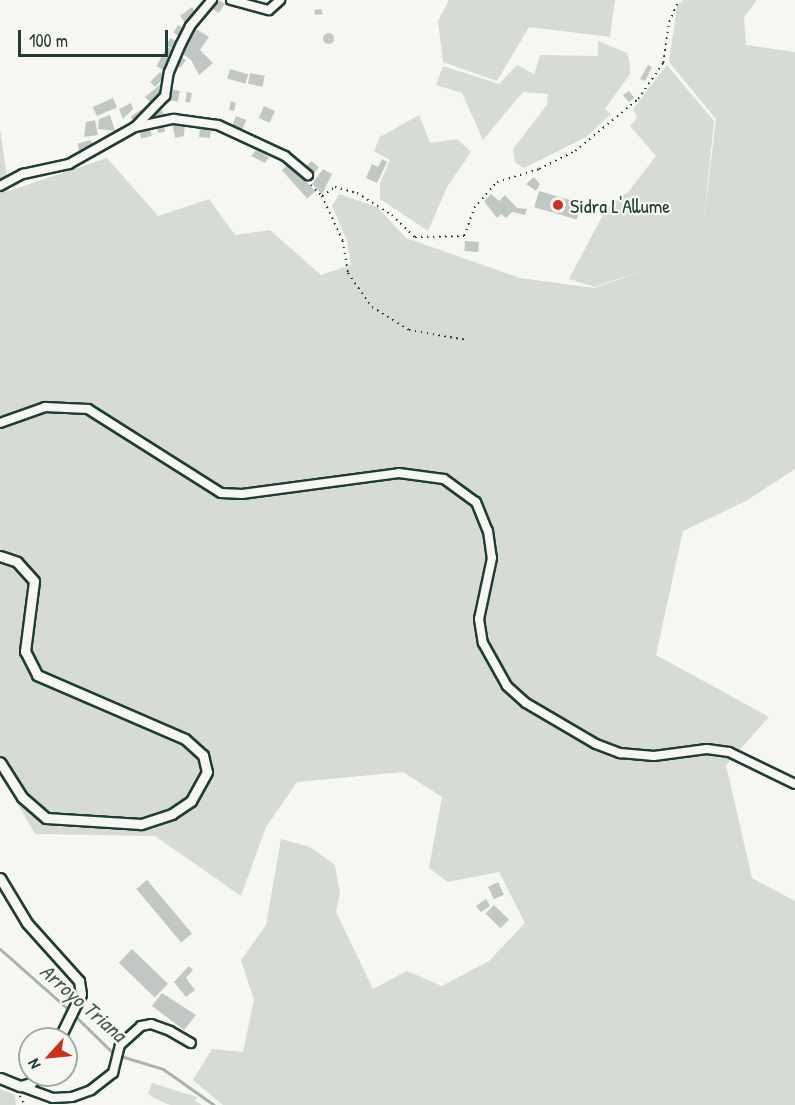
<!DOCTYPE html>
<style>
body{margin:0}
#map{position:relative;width:795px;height:1105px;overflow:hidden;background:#f6f6f2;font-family:"Patrick Hand",sans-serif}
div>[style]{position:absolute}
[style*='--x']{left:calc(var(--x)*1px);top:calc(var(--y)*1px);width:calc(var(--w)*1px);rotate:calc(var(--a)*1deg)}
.green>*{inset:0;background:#d6dbd6}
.stream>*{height:3px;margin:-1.5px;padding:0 1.5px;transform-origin:1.5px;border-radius:1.5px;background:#aab3ae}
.building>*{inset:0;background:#c1c8c3;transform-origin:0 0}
.round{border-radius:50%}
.path>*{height:1.5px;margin-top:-0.75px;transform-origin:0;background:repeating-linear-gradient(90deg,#1f3d34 0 1.5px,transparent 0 6px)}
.roads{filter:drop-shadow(2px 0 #1f3d34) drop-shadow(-2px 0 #1f3d34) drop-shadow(0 2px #1f3d34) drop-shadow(0 -2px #1f3d34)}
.minor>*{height:8px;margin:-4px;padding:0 4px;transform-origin:4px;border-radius:4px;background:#f6f6f2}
.tertiary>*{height:9px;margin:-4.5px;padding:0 4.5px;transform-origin:4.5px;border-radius:4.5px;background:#f6f6f2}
.dots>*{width:16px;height:16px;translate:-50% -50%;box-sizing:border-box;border:3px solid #f6f6f2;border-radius:50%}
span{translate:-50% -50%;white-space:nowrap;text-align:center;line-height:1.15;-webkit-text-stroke:4.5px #f6f6f2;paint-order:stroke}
.poi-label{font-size:20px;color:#1f3d34}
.left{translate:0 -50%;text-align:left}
.water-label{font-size:21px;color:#425a52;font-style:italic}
.north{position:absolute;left:18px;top:1027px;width:60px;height:60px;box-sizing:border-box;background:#f6f6f2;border:2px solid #a0aca6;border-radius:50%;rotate:243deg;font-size:16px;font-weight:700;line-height:24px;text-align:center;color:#1f3d34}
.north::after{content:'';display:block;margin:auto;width:21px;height:27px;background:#c8321e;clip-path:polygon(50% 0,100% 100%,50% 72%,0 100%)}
.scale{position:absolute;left:18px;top:30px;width:150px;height:27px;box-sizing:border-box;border:3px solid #1f3d34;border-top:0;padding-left:8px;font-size:18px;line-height:21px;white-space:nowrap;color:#1f3d34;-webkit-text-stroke:4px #f6f6f2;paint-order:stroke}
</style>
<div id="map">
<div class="green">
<div style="clip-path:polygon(449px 0,615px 0,610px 37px,529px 27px,497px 81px,443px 62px,438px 21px)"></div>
<div style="clip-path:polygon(683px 0,757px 0,744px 17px,746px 45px,795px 52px,795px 469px,746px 501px,683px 531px,656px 655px,769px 717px,726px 765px,752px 878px,795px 901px,795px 1105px,223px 1105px,193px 1080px,212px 1049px,243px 1052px,254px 1000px,241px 960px,266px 925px,281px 839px,310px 847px,335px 865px,340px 893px,336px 912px,373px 989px,407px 971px,442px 986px,489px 961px,525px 923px,499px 872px,448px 882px,429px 868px,442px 797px,403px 772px,297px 782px,266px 827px,241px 896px,155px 836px,35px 834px,0 773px,0 129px,9px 191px,107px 158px,158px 216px,209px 199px,235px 235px,270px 230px,321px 275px,351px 265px,347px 241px,332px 206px,339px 194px,377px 207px,406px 238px,520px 278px,595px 288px,658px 265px,595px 287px,569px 279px,606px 209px,629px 191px,656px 156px,630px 126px,637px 118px,633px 109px,667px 65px,714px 121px,703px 227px,716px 119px,669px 62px,677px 6px)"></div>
<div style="clip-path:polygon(598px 41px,627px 53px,630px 64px,630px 74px,605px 109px,611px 114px,586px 137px,524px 168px,515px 162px,513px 149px,547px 105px,548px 94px,523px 92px,483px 140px,462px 93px,436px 85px,443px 66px,499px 84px,517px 65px,534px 74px,540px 55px,598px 56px)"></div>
<div style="clip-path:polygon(419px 115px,430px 143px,457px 139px,471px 152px,447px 187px,428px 231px,380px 199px,380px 183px,390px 160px,374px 151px,380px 137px)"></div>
<div style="clip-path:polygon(152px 1083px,197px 1097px,195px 1101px,202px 1105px,170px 1105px,154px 1098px,148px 1094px)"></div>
<div style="clip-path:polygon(0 1089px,15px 1095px,16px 1105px,0 1105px)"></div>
</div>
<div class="stream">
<div style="--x:0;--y:949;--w:92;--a:41.5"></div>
<div style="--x:74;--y:1015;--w:56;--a:44.3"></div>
<div style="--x:114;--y:1054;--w:51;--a:17"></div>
<div style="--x:163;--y:1069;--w:62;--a:35.2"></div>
</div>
<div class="building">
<div style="left:219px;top:0;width:7px;height:11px;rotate:34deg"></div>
<div style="clip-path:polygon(192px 7px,196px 13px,187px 25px,180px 16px)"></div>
<div style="clip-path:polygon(321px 9px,323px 14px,315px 15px,314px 10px)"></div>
<div style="left:178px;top:25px;width:8px;height:9px;rotate:30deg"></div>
<div style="clip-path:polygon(193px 27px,209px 37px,200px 50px,213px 63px,199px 75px,191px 60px,180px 52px)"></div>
<div class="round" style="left:322.5px;top:32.5px;width:11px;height:11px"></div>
<div style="left:171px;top:38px;width:8px;height:8px;rotate:40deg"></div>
<div style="left:167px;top:47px;width:10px;height:22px;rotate:29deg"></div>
<div style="clip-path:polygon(180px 56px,186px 60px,180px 68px,175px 63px)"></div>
<div style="clip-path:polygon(648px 65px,652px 67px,645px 81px,640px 79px)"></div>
<div style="left:230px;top:69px;width:19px;height:10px;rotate:16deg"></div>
<div style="left:160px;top:72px;width:7px;height:14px;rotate:45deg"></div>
<div style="left:250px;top:73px;width:15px;height:11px;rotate:11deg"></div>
<div style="clip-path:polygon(162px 83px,167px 89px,153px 105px,145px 97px)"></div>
<div style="left:170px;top:89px;width:10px;height:11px;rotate:11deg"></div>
<div style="clip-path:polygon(629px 91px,634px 98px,629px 102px,623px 95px)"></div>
<div style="left:187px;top:92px;width:5px;height:10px;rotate:11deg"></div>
<div style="left:113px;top:98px;width:10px;height:22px;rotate:66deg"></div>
<div style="clip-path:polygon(231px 101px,236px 103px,234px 111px,229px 110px)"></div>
<div style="clip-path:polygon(131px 103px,133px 109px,123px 119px,119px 109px)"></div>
<div style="left:264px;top:106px;width:12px;height:13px;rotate:24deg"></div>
<div style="left:142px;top:109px;width:7px;height:14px;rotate:56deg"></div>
<div style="clip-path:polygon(162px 110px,165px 118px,150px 123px,148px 118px)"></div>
<div style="clip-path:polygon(110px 115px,115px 131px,98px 129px,99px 119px)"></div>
<div style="left:236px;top:116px;width:11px;height:13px;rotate:22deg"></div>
<div style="clip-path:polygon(95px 120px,98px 135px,84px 137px,86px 122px)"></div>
<div style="clip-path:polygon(185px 121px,184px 136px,175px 138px,172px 122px)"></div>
<div style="left:164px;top:123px;width:9px;height:7px;rotate:84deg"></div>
<div style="left:149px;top:126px;width:10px;height:11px;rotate:73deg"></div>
<div style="left:200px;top:126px;width:11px;height:11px;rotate:5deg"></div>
<div style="left:91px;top:140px;width:8px;height:14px;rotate:76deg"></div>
<div style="clip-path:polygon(256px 150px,269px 157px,265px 163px,251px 156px)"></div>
<div style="clip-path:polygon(382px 159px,387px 162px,377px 183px,366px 178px,372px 164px,378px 167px)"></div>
<div style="left:311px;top:161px;width:10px;height:10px;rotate:37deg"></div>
<div style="left:290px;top:163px;width:38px;height:11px;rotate:48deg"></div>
<div style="clip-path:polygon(323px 169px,332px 174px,322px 194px,312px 184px)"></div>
<div style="clip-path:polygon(534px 177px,540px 184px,536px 191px,526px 184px)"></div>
<div style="left:539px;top:191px;width:44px;height:17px;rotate:16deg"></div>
<div style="clip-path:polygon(491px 194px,499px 201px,505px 195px,517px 208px,527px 209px,525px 215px,512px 212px,506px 218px,501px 214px,497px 218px,484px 201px)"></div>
<div style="left:465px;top:241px;width:14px;height:10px;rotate:4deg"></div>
<div style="left:147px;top:880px;width:70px;height:14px;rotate:50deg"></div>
<div style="left:498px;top:882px;width:14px;height:11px;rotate:65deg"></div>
<div style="clip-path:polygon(486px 899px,490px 906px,481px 912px,476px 906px)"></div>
<div style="left:494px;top:905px;width:21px;height:12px;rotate:45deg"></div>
<div style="left:132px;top:949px;width:50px;height:19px;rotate:44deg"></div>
<div style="clip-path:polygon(189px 966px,193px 970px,186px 978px,195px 990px,186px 997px,174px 982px)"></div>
<div style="clip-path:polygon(162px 993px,196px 1015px,184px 1030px,152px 1006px)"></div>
</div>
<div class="path">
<div style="--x:311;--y:185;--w:16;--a:45"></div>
<div style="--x:322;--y:196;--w:50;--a:65"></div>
<div style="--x:343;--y:241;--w:32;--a:81"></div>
<div style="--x:348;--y:273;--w:42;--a:54.8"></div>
<div style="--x:372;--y:307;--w:44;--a:31.9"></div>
<div style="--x:409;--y:330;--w:59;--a:9.8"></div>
<div style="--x:322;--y:196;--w:16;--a:-35"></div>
<div style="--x:335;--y:187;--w:23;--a:15"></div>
<div style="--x:357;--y:193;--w:41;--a:32.2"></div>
<div style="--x:392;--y:215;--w:32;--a:44"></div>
<div style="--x:415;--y:237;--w:49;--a:-1.2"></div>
<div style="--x:464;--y:236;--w:30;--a:-70"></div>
<div style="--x:474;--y:208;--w:35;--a:-49"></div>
<div style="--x:497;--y:182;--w:44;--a:-17.2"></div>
<div style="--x:539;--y:169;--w:40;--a:-26.6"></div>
<div style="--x:575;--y:151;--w:82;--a:-39.5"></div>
<div style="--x:638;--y:99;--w:44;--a:-55.2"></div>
<div style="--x:663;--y:63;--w:41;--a:-81.7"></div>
<div style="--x:669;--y:22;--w:24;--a:-66"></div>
<div style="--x:20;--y:1096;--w:10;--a:61"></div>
</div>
<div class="roads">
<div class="minor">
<div style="--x:231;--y:0;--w:39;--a:15"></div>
<div style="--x:269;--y:10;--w:15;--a:-42"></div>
<div style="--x:136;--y:126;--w:42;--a:-46"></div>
<div style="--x:165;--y:96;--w:24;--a:-81"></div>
<div style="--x:169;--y:72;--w:30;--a:-67"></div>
<div style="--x:181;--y:44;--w:20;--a:-63"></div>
<div style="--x:190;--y:26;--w:34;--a:-50"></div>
<div style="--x:0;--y:186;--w:26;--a:-28"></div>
<div style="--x:23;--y:174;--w:47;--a:-12.3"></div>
<div style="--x:69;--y:164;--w:76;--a:-29.3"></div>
<div style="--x:135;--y:127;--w:40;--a:-12"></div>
<div style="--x:174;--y:119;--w:44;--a:7.8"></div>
<div style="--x:218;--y:125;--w:74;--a:24.8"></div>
<div style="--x:285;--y:156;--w:30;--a:40"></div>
<div style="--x:0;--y:423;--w:48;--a:-19.6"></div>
<div style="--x:45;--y:407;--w:43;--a:2.7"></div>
<div style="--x:88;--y:409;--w:157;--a:32.3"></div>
<div style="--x:221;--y:493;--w:21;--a:3"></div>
<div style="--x:242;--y:494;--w:158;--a:-7.6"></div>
<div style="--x:399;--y:473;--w:45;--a:7.6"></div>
<div style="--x:444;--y:479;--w:39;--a:36"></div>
<div style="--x:476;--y:502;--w:31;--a:68"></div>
<div style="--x:488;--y:531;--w:27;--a:82"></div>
<div style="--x:492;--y:558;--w:62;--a:102"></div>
<div style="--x:479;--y:619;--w:24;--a:81"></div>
<div style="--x:483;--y:643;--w:49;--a:60.8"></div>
<div style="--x:507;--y:686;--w:25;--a:42"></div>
<div style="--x:526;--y:703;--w:81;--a:30.4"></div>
<div style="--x:596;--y:744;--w:26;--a:21"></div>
<div style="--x:620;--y:753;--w:34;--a:5"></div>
<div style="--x:654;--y:756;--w:53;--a:-7.5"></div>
<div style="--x:707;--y:749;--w:22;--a:8"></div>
<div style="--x:729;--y:752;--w:73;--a:25.9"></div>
<div style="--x:20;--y:1086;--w:35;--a:20"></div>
<div style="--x:53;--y:1098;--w:19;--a:-3"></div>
<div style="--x:72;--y:1097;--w:20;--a:-20"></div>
<div style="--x:91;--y:1090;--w:28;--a:-38"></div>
<div style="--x:113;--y:1073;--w:29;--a:-76"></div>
<div style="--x:120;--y:1045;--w:28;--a:-42"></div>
<div style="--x:141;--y:1026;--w:10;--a:-11"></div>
<div style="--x:151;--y:1024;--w:20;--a:20"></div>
<div style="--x:170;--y:1031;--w:24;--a:30"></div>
</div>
<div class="tertiary">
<div style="--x:0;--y:556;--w:18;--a:19"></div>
<div style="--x:17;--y:562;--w:25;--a:48"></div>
<div style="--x:34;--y:581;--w:71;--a:97.3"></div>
<div style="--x:25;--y:651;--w:27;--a:63"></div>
<div style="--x:37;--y:675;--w:161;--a:23.4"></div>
<div style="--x:185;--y:739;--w:24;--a:42"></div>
<div style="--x:203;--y:755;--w:17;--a:77"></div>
<div style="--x:207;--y:772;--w:33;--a:119"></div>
<div style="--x:191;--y:801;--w:23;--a:146"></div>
<div style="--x:172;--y:814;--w:33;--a:162"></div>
<div style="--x:141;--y:824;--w:95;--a:-176.4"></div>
<div style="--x:46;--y:818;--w:32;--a:-139"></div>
<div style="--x:22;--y:797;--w:41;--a:-122.2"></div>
<div style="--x:0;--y:878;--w:52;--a:59"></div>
<div style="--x:27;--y:923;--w:78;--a:48.1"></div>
<div style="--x:79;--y:981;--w:13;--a:81"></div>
<div style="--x:81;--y:994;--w:50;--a:116.1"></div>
<div style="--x:0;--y:1078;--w:22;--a:22"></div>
<div style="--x:20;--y:1086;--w:11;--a:-15"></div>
<div style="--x:31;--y:1083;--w:11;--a:-49"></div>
</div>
</div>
<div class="dots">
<div style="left:558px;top:205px;background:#c8321e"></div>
</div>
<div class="poi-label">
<span class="left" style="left:570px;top:205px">Sidra L'Allume</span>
</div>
<div class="water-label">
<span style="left:83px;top:1003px;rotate:41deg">Arroyo Triana</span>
</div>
<div class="north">N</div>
<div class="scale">100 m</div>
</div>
